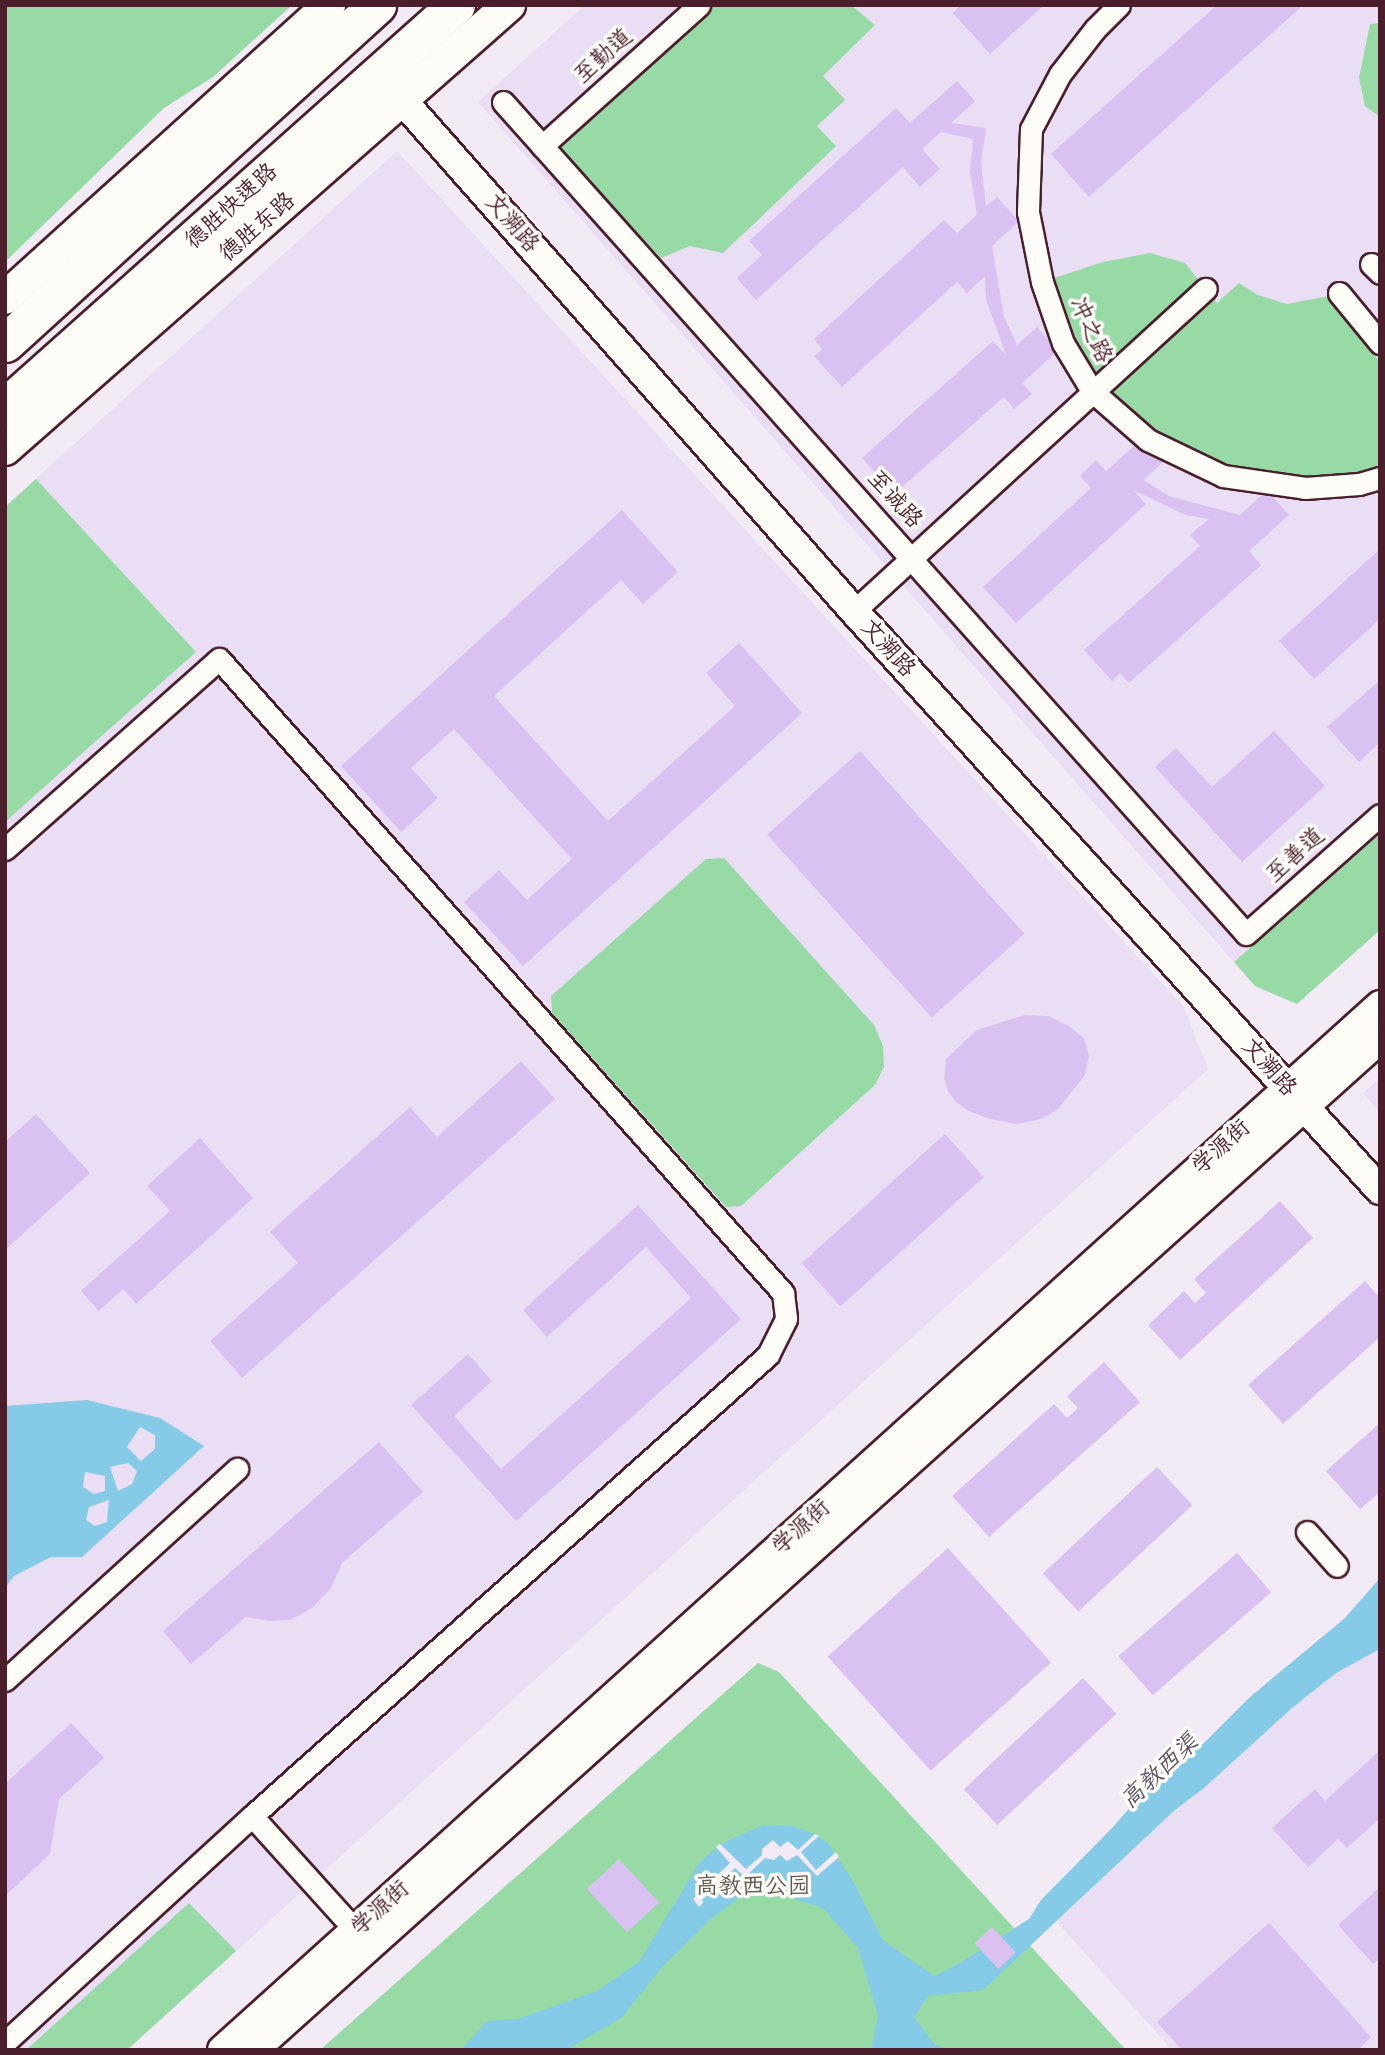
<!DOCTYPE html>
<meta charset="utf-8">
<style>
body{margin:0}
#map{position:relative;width:1385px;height:2055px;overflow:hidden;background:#f2eaf5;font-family:"Architects Daughter","LXGW WenKai TC",sans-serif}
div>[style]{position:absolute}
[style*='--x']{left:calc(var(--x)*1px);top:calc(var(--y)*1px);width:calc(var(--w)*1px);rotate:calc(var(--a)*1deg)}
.built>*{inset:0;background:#eadef4}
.green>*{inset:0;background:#97daa6}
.water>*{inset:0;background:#85cae6}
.pier>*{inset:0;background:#f2eaf5}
.building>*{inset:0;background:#d9c1f1;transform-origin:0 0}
.roads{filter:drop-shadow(2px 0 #4a1f2b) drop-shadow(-2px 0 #4a1f2b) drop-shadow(0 2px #4a1f2b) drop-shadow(0 -2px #4a1f2b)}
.street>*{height:21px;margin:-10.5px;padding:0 10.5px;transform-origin:10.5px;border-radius:10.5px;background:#fdfcf7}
.secondary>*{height:28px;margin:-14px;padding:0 14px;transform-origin:14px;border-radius:14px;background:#fdfcf7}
.primary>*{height:32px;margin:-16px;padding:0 16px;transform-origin:16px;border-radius:16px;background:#fdfcf7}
.highway>*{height:37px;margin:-18.5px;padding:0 18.5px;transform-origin:18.5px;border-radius:18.5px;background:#fdfcf7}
span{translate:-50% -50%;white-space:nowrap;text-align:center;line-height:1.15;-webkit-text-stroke:7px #fdfcf7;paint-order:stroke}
.street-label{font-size:23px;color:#4a1f2b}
.park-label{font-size:23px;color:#615750}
.water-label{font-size:24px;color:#5c5263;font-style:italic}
.frame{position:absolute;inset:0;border:7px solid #4a1f2b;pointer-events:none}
</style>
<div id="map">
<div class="built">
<div style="clip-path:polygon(585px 5px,1380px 5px,1380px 930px,1297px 1004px,1255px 986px,478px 102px)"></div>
<div style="clip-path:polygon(397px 151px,1183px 1006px,1208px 1069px,127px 2050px,5px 2050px,5px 507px)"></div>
<div style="clip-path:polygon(1380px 1078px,1380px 1112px,1363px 1093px)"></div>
<div style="clip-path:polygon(1380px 1649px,1380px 2050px,1172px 2050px,1057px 1922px,1175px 1810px,1204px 1788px,1292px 1708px,1336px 1673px)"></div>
</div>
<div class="green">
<div style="clip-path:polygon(5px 5px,292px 5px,213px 77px,164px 108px,5px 262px)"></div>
<div style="clip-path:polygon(714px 5px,851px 5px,875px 25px,823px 76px,845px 100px,817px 126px,836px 146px,723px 253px,690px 246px,661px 258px,557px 147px)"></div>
<div style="clip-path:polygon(1380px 23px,1380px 117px,1365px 106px,1359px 78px,1370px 24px)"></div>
<div style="clip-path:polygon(1150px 253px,1185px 263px,1217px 303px,1239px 283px,1258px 295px,1287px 304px,1329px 296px,1380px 362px,1380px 478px,1359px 484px,1223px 476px,1148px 440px,1092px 391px,1042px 282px,1103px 262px)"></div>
<div style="clip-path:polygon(36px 479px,196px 652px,5px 822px,5px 507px)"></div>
<div style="clip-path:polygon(1380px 834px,1380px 930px,1297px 1004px,1255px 986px,1234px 962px)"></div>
<div style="clip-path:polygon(724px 858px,874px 1025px,883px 1046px,884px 1067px,875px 1085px,741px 1206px,726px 1207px,552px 1013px,551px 996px,706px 859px)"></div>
<div style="clip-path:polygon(758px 1663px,779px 1672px,1126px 2050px,320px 2050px)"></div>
<div style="clip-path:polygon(189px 1903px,236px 1951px,127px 2050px,26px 2050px)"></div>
</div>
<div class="water">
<div style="clip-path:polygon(evenodd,87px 1400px,160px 1418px,204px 1446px,82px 1557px,51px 1557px,14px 1576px,5px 1588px,5px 1406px,87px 1400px,140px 1427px,155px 1435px,155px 1449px,141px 1461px,127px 1447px,140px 1427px,87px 1400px,128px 1463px,137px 1471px,132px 1484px,118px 1491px,110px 1467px,128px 1463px,87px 1400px,85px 1472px,105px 1476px,105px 1491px,94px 1494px,83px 1487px,85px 1472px,87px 1400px,109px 1500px,107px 1522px,95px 1526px,86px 1520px,89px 1507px,109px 1500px)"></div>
<div style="clip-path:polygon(1380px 1578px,1380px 1649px,1336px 1673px,1292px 1708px,1204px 1788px,1175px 1810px,983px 1990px,928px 1996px,914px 2017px,935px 2045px,954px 2050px,871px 2050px,878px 2016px,858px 1948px,823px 1908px,776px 1893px,745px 1894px,713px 1917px,663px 1966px,621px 2018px,566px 2050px,461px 2050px,487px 2021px,518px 2019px,597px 1991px,639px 1962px,699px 1863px,720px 1844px,763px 1825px,792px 1826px,815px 1834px,828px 1843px,853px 1881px,883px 1940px,911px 1960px,934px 1976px,960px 1963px,1029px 1919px,1041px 1900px,1114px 1826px,1168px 1763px,1198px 1749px,1250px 1697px,1345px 1618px)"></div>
</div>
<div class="pier">
<div style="clip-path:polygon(815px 1834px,819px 1836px,801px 1852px,816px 1870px,836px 1852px,839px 1857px,817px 1876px,797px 1855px,787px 1861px,780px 1855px,774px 1860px,765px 1858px,745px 1877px,735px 1868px,702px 1900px,703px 1903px,699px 1907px,693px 1899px,730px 1863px,716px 1847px,720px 1844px,746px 1869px,762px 1855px,762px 1849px,773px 1840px,780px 1847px,788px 1841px,798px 1850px)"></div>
</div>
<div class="building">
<div style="clip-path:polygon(961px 5px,1044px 5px,990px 54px,953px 13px)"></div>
<div style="clip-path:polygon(1217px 5px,1298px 5px,1300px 8px,1089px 197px,1051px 154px)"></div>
<div style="clip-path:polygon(957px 81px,975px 101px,951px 123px,986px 128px,981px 162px,986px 206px,997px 197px,1019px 221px,992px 246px,1004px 317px,1017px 345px,1037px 327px,1058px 351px,1022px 383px,1032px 394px,1014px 409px,1004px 397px,894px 494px,862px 458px,993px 341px,1006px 355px,986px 299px,985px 276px,967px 293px,957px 282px,842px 387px,814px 356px,822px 349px,814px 339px,944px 220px,957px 233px,977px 215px,970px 172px,973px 139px,941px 132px,922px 149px,940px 169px,920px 187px,903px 167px,756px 300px,737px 278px,762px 255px,749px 241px,896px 108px,910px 123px)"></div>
<div style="clip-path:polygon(1142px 439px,1163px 462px,1143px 480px,1169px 496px,1240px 515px,1267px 490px,1289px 515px,1249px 551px,1261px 565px,1129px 683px,1120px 673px,1112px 681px,1084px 650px,1200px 546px,1190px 535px,1209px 519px,1186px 515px,1133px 490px,1146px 504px,1016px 623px,983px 587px,1091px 488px,1080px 476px,1096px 460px,1106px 471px)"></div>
<div style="clip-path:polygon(622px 510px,678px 572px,643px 604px,621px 580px,494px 696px,608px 821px,735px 706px,706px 673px,739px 643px,802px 713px,523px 966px,464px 902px,499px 870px,527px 900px,572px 859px,454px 729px,411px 768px,438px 798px,401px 832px,341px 766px)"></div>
<div style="clip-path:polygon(1380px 549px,1380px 619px,1314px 679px,1279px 641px)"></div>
<div style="clip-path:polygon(1380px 680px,1380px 742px,1359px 762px,1327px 727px)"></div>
<div style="clip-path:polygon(1274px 731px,1325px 786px,1242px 862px,1155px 767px,1176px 748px,1212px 787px)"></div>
<div style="left:860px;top:751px;width:246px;height:125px;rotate:48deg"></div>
<div style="clip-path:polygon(1025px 1015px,1048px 1016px,1067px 1025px,1084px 1038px,1089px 1056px,1085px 1075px,1058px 1109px,1041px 1119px,1017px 1124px,990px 1119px,969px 1111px,955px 1101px,948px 1091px,944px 1079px,946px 1059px,977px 1030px)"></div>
<div style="clip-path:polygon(521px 1061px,555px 1099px,242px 1378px,210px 1341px,298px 1263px,270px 1232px,410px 1107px,437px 1137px)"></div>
<div style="clip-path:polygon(36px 1114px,90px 1173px,5px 1250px,5px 1142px)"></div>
<div style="left:945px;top:1134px;width:58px;height:193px;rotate:48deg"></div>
<div style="clip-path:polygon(200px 1138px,253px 1198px,136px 1304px,123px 1289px,99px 1311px,81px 1291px,170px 1211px,147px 1186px)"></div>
<div style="clip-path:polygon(1280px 1201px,1313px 1238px,1180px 1360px,1148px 1325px,1184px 1291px,1195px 1303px,1206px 1293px,1194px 1279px)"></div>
<div style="clip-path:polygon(638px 1205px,741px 1319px,516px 1521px,411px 1405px,468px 1354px,492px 1381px,454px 1416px,501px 1469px,691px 1298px,646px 1247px,547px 1337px,523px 1310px)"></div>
<div style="clip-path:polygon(1365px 1281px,1380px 1298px,1380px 1337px,1283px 1424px,1248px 1385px)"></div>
<div style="clip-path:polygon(1104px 1362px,1140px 1402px,989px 1537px,952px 1496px,1054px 1404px,1067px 1418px,1078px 1408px,1067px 1396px)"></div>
<div style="clip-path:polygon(1380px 1423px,1380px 1492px,1360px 1509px,1326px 1471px)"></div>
<div style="clip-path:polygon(379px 1442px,423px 1492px,342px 1563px,331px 1588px,312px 1608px,290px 1620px,270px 1621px,246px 1617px,191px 1664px,163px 1631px)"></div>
<div style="left:1157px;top:1467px;width:52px;height:156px;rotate:47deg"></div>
<div style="left:948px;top:1548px;width:154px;height:162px;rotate:48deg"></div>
<div style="left:1237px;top:1553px;width:52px;height:157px;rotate:49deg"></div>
<div style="left:1083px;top:1678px;width:49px;height:163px;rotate:47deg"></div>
<div style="clip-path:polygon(71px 1723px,104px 1758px,59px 1799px,50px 1854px,5px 1896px,5px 1784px)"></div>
<div style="clip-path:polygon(1380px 1750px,1380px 1818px,1347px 1848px,1338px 1839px,1308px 1867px,1272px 1828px,1315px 1789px,1325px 1801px)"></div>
<div style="left:619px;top:1859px;width:59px;height:44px;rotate:47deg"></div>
<div style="clip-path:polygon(1380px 1887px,1380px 1958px,1373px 1964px,1338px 1925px)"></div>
<div style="clip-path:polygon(1269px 1923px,1371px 2037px,1358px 2050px,1182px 2050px,1157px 2022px)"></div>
<div style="left:992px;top:1927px;width:35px;height:24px;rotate:47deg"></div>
</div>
<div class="roads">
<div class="street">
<div style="--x:1119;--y:5;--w:34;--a:135"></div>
<div style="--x:1095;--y:29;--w:57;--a:127.9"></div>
<div style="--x:1060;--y:74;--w:62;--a:117.8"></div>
<div style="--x:1031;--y:129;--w:83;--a:92.1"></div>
<div style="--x:1028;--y:212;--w:71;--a:78.7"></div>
<div style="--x:1042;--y:282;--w:65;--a:71"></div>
<div style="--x:1063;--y:343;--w:56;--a:58.9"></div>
<div style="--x:1092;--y:391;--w:74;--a:41.2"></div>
<div style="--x:1148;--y:440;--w:83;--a:25.6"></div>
<div style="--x:1223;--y:476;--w:83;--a:8.3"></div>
<div style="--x:1305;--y:488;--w:54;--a:-4.2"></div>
<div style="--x:1359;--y:484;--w:22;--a:-16"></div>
<div style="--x:503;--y:102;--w:1115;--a:48.23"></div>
<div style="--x:1246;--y:934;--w:179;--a:-41.6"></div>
<div style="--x:542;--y:146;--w:211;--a:-41.9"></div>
<div style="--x:1371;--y:264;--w:13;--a:45"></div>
<div style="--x:1339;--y:293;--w:65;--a:50.6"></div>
<div style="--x:854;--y:611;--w:477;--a:-42.5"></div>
<div style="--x:5;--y:849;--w:286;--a:-41.6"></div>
<div style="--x:219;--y:659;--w:849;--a:48.34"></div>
<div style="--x:783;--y:1293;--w:26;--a:83"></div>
<div style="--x:786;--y:1319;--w:40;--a:116.6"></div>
<div style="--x:768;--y:1355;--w:692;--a:138.22"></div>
<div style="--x:252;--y:1816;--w:335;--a:137.5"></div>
<div style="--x:1307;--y:1532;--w:45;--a:48.6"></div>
<div style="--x:5;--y:1680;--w:314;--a:-42.3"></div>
<div style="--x:252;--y:1816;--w:154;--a:47.9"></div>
</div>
<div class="secondary">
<div style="--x:402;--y:100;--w:682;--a:48.51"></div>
<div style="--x:854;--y:611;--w:782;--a:47.75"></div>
<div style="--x:222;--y:2050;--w:1560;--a:-42.06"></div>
<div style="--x:254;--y:2050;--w:1513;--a:-41.92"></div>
</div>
<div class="primary">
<div style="--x:5;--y:298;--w:437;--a:-42.1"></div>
<div style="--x:5;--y:449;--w:672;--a:-41.38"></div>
</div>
<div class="highway">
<div style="--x:5;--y:343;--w:503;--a:-42.26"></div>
<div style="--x:5;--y:407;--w:604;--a:-41.71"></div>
</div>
</div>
<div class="street-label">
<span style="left:603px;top:56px;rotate:-42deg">至勤道</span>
<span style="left:231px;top:206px;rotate:-42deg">德胜快速路</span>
<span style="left:512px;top:223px;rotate:49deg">文溯路</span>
<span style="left:257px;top:227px;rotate:-41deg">德胜东路</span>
<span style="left:1091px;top:330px;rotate:65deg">冲之路</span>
<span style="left:895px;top:499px;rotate:48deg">至诚路</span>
<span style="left:888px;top:648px;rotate:48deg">文溯路</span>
<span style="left:1295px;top:855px;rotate:-42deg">至善道</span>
<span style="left:1269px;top:1067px;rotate:48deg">文溯路</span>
<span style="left:1221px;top:1147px;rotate:-42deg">学源街</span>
<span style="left:801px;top:1527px;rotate:-42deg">学源街</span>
<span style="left:380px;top:1908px;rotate:-42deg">学源街</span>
</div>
<div class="park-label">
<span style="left:753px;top:1886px">高教西公园</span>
</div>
<div class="water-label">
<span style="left:1160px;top:1772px;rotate:-43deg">高教西渠</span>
</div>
<div class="frame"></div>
</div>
